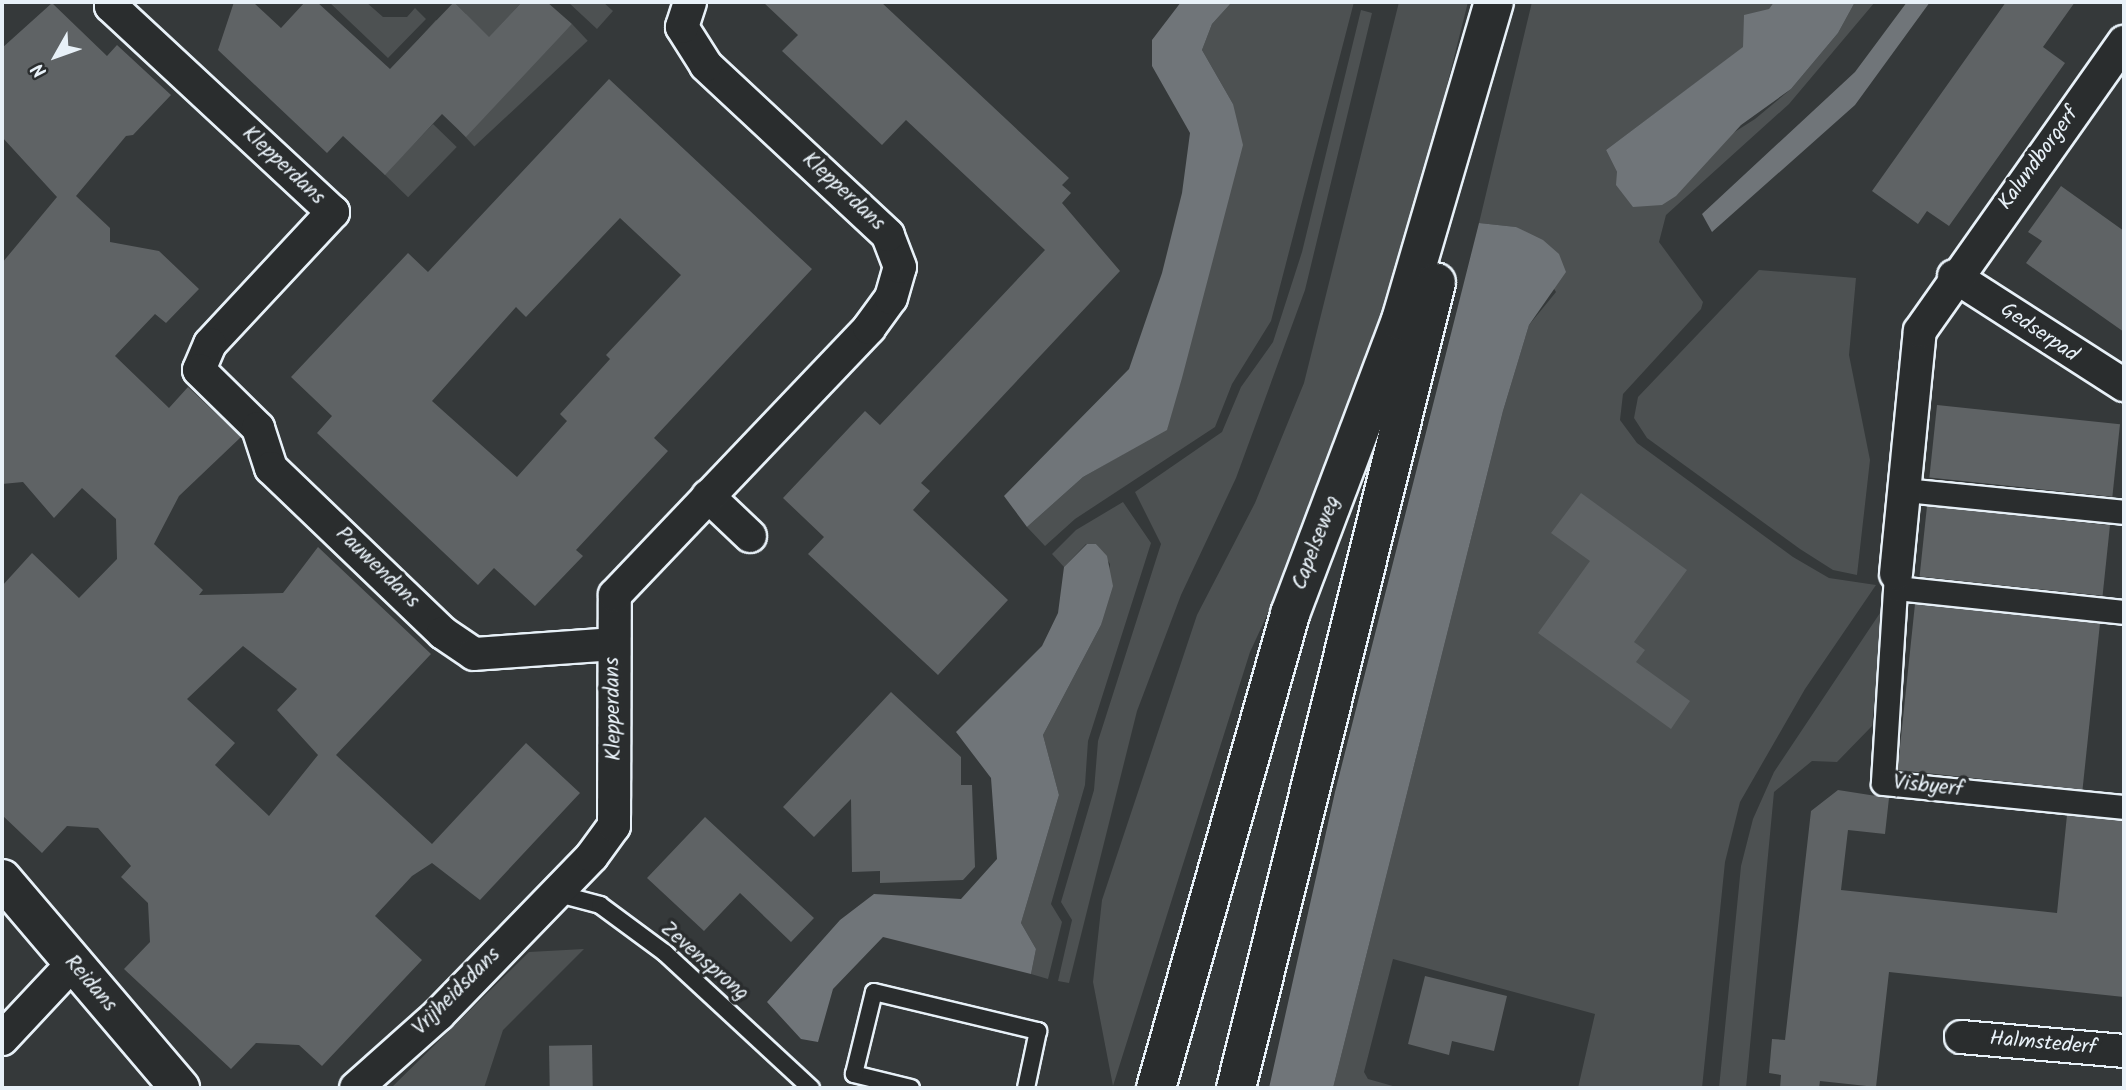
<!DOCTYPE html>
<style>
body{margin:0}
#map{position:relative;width:2126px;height:1090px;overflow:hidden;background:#35393a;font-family:Kalam,sans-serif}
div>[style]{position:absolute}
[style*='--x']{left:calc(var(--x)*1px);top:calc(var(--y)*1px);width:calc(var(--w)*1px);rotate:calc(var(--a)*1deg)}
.green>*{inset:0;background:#4d5152;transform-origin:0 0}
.water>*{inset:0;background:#707579}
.building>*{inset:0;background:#5f6365;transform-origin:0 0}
.roads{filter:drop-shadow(2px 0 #e8f1f8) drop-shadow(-2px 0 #e8f1f8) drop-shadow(0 2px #e8f1f8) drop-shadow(0 -2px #e8f1f8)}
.service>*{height:16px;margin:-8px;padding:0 8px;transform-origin:8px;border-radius:8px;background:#2a2d2e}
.pedestrian>*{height:23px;margin:-11.5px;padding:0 11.5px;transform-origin:11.5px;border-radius:11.5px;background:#2a2d2e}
.minor>*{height:32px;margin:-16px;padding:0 16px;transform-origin:16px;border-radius:16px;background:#2a2d2e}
.tertiary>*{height:38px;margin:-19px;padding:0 19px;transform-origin:19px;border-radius:19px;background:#2a2d2e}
.secondary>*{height:38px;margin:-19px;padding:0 19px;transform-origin:19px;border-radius:19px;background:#2a2d2e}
span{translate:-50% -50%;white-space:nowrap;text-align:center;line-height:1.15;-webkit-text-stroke:7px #2a2d2e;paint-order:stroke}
.street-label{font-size:21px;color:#e8f1f8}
.frame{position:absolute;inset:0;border:4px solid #e8f1f8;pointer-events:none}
.north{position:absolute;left:21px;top:21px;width:70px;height:70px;-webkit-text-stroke:5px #2a2d2e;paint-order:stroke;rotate:230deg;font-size:19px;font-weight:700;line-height:28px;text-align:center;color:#e8f1f8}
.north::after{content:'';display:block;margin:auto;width:24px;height:32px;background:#e8f1f8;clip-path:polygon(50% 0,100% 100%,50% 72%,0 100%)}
</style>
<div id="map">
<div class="green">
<div style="clip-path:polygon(329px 2px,366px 2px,383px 17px,407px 17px,415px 8px,426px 19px,388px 58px)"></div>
<div style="clip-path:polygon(454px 2px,522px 2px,429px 102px,419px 39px,436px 20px,449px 32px,466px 14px)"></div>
<div style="clip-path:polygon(568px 2px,603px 2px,613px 11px,597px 29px)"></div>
<div style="clip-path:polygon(1232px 2px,1354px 2px,1271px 321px,1232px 384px,1215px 427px,1075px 519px,1045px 546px,1027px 527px,1083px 477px,1167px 429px,1233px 104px,1202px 50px,1212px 24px)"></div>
<div style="clip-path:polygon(1399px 2px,1468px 2px,1399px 276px,1318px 505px,1250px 652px,1113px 1086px,1093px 982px,1102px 900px,1197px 615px,1255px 503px,1304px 383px)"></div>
<div style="clip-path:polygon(1532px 2px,1774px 2px,1744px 47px,1606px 150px,1617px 172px,1733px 133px,1755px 119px,1791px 89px,1838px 33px,1855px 2px,1875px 2px,1789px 104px,1666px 215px,1659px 242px,1703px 302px,1701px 309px,1623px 394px,1620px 420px,1637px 443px,1793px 557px,1829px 578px,1876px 585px,1805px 689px,1740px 802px,1725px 862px,1702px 1088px,1578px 1088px,1595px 1014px,1393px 959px,1364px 1072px,1368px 1079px,1400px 1088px,1333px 1088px,1503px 411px,1529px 325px,1556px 292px,1516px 227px,1479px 223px)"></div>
<div style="clip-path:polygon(1361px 10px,1372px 13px,1305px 290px,1236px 478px,1181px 595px,1137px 711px,1069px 983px,1058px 981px,1072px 920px,1061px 902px,1094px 790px,1098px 741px,1161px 544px,1135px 492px,1222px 432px,1241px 387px,1273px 342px,1302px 252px)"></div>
<div style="left:572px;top:24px;width:23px;height:155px;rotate:47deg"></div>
<div style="left:433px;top:124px;width:33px;height:70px;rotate:44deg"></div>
<div style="clip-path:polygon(1759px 270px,1856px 278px,1849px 355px,1870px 460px,1857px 575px,1833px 570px,1800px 549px,1647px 438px,1634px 418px,1638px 397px)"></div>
<div style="clip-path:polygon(1123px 502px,1151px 543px,1088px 741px,1085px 785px,1051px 904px,1062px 922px,1048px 979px,1031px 974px,1036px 949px,1021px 923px,1059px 795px,1043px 735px,1101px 625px,1110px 564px,1096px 544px,1086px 544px,1064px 567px,1052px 554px,1076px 530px)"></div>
<div style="clip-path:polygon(1884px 607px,1872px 726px,1837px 762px,1812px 761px,1774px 792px,1746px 1088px,1719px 1088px,1741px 866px,1753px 819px,1774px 772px)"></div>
<div style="clip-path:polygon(584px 949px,503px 1030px,484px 1088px,391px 1088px,529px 952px)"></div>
</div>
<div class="water">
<div style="clip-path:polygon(1181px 2px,1232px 2px,1212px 24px,1202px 50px,1233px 104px,1243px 145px,1182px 378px,1167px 430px,1083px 477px,1027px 527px,1004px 496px,1129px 369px,1162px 273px,1182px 193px,1190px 133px,1152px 66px,1152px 40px)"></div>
<div style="clip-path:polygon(1774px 2px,1855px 2px,1838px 33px,1791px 89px,1741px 125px,1676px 196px,1662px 205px,1633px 207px,1616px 185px,1617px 172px,1606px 150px,1743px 47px,1744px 15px,1769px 9px)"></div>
<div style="clip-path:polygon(1907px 2px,1930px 2px,1855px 105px,1712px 232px,1702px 214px,1855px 72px)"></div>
<div style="clip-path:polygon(1479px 223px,1516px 227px,1543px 240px,1559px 254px,1566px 272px,1529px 325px,1503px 411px,1333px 1088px,1269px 1088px,1335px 792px)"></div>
<div style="clip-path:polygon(1087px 544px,1096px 544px,1107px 556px,1113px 586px,1101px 625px,1043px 735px,1059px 795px,1021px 923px,1036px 949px,1031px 974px,883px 937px,833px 989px,818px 1042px,801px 1039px,767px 1002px,840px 920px,874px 894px,961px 899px,997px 859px,991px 778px,956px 732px,1042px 646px,1058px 613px,1064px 567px)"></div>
</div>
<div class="building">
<div style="clip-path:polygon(234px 2px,253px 2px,281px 28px,305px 2px,317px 2px,390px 69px,454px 2px,489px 37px,522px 2px,547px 2px,572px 24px,466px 137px,442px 114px,385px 175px,343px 136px,327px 153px,218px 50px)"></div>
<div style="clip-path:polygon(763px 2px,881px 2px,1069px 178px,1062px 185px,1071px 193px,1062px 203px,1120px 271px,921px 483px,930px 491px,913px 510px,1008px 600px,938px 675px,808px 554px,824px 537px,783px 498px,865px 411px,880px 425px,1045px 250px,906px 120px,882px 145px,782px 51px,798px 35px)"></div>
<div style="clip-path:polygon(2006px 2px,2075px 2px,2043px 47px,2065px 63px,1949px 226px,1927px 211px,1918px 224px,1872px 191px)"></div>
<div style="clip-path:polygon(evenodd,52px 3px,107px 56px,117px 45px,171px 95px,133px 135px,126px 136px,76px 196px,110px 228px,110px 242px,159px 251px,199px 289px,166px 323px,155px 314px,115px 356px,169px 408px,188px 387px,241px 437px,179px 496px,154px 544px,203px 590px,199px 595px,283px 593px,318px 547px,431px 654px,336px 755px,432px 844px,526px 743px,580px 793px,480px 900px,432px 863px,412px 876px,375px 916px,422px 960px,322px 1066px,299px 1045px,256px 1043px,231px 1069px,124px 969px,150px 942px,148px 903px,121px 877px,131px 866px,98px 828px,67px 826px,42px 853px,2px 815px,2px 586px,32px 553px,79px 598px,117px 559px,116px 519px,82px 488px,54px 518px,23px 482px,2px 484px,2px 263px,57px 197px,2px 137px,2px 48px,52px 3px,243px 646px,297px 689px,277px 710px,318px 755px,269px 816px,215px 765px,235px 743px,187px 699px,243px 646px)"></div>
<div style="clip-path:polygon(evenodd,609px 79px,812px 269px,654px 438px,668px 451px,576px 550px,583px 556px,535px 606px,494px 568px,478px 585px,317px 433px,332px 416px,291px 377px,408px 253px,428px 272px,609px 79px,620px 218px,681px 275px,606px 355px,610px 359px,560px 414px,567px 421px,517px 477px,432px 401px,516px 307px,526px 317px,620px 218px)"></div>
<div style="clip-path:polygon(2061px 186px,2124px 231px,2124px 332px,2026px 263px,2042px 241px,2028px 232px)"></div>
<div style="left:1937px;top:405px;width:184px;height:73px;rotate:6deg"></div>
<div style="clip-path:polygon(1581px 493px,1687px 570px,1634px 642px,1645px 650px,1636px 662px,1690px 701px,1671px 729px,1538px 633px,1590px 561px,1551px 533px)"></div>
<div style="left:1927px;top:506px;width:184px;height:71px;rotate:6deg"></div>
<div style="left:1915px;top:604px;width:186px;height:167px;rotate:6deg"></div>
<div style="clip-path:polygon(891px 692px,961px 757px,961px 785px,972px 785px,975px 867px,963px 880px,880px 883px,880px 871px,852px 872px,851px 799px,814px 837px,783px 807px)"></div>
<div style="clip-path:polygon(1838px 790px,1889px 798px,1885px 834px,1848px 830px,1841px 890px,1897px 896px,2057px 913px,2067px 815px,2124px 821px,2124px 997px,1889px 972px,1876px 1087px,1820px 1081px,1819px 1088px,1780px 1088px,1781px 1075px,1769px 1073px,1772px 1039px,1785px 1040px,1811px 811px)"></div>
<div style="clip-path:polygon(705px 817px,814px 918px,791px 942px,740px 893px,704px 931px,647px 878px)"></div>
<div style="clip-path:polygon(1425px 976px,1507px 996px,1494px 1051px,1452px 1041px,1449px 1055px,1408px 1044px)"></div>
<div style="left:592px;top:1045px;width:43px;height:43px;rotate:89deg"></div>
</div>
<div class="roads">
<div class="service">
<div style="--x:555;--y:893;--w:47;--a:14.9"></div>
<div style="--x:600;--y:905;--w:81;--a:36.4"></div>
<div style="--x:665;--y:953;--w:199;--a:42.8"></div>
<div style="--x:911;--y:1088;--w:59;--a:-166.2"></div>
<div style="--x:854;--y:1074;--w:84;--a:-76.3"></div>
<div style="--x:874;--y:992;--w:169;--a:13.4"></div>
<div style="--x:1038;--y:1031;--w:58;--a:101.9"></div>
</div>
<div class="pedestrian">
<div style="--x:1905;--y:490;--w:220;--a:5.7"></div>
<div style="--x:1896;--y:574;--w:209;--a:93.6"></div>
<div style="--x:1883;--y:783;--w:242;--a:5.7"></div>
<div style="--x:1896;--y:588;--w:229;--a:6"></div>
</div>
<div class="minor">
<div style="--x:114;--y:2;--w:5;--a:127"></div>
<div style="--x:111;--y:6;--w:303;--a:42.9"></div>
<div style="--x:333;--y:212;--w:180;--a:133"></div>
<div style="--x:210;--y:344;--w:28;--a:113"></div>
<div style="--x:199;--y:370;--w:83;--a:44.5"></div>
<div style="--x:258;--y:428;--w:42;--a:72"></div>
<div style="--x:271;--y:468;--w:238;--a:43.8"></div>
<div style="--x:443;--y:633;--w:37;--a:34"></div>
<div style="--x:474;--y:654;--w:139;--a:-4.1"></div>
<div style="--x:1954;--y:276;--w:202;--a:32.7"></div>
<div style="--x:708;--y:496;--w:58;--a:43.6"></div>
<div style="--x:1896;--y:574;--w:244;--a:-84.4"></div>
<div style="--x:1920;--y:331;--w:354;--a:-54.8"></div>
<div style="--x:1961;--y:1037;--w:164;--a:4.9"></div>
<div style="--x:2;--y:1039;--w:104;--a:-46.9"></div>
<div style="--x:356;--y:1088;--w:110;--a:-41.7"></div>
<div style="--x:438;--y:1015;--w:221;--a:-45.9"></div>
<div style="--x:592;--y:856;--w:37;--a:-54"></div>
<div style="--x:614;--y:826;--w:231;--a:-89.8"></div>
<div style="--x:615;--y:595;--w:369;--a:-46.4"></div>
<div style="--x:869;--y:328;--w:37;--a:-54"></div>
<div style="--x:891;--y:298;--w:32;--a:-74"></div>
<div style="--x:900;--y:267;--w:34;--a:-111"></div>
<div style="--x:888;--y:235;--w:249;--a:-137"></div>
<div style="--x:706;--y:65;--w:45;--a:-122.3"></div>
<div style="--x:682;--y:27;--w:26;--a:-72"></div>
</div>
<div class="tertiary">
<div style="--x:2;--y:879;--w:275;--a:49.6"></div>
</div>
<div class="secondary">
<div style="--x:1156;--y:1088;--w:493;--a:-74.2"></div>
<div style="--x:1290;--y:614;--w:314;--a:-69.3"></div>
<div style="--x:1401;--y:320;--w:331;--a:-73.7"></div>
<div style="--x:1236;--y:1088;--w:830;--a:-76.06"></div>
</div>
</div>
<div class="street-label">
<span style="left:2039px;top:159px;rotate:-54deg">Kalundborgerf</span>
<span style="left:283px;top:166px;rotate:43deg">Klepperdans</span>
<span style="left:843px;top:192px;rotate:43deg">Klepperdans</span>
<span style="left:2039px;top:333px;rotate:34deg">Gedserpad</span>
<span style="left:1317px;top:543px;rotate:-69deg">Capelseweg</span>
<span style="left:377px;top:568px;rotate:44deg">Pauwendans</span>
<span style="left:614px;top:709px;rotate:-91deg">Klepperdans</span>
<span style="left:1928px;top:787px;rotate:6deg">Visbyerf</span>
<span style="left:704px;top:962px;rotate:41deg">Zevensprong</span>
<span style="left:90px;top:984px;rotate:49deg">Reidans</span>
<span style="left:457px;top:992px;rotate:-45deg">Vrijheidsdans</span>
<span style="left:2043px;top:1044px;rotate:5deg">Halmstederf</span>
</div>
<div class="frame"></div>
<div class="north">N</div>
</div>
